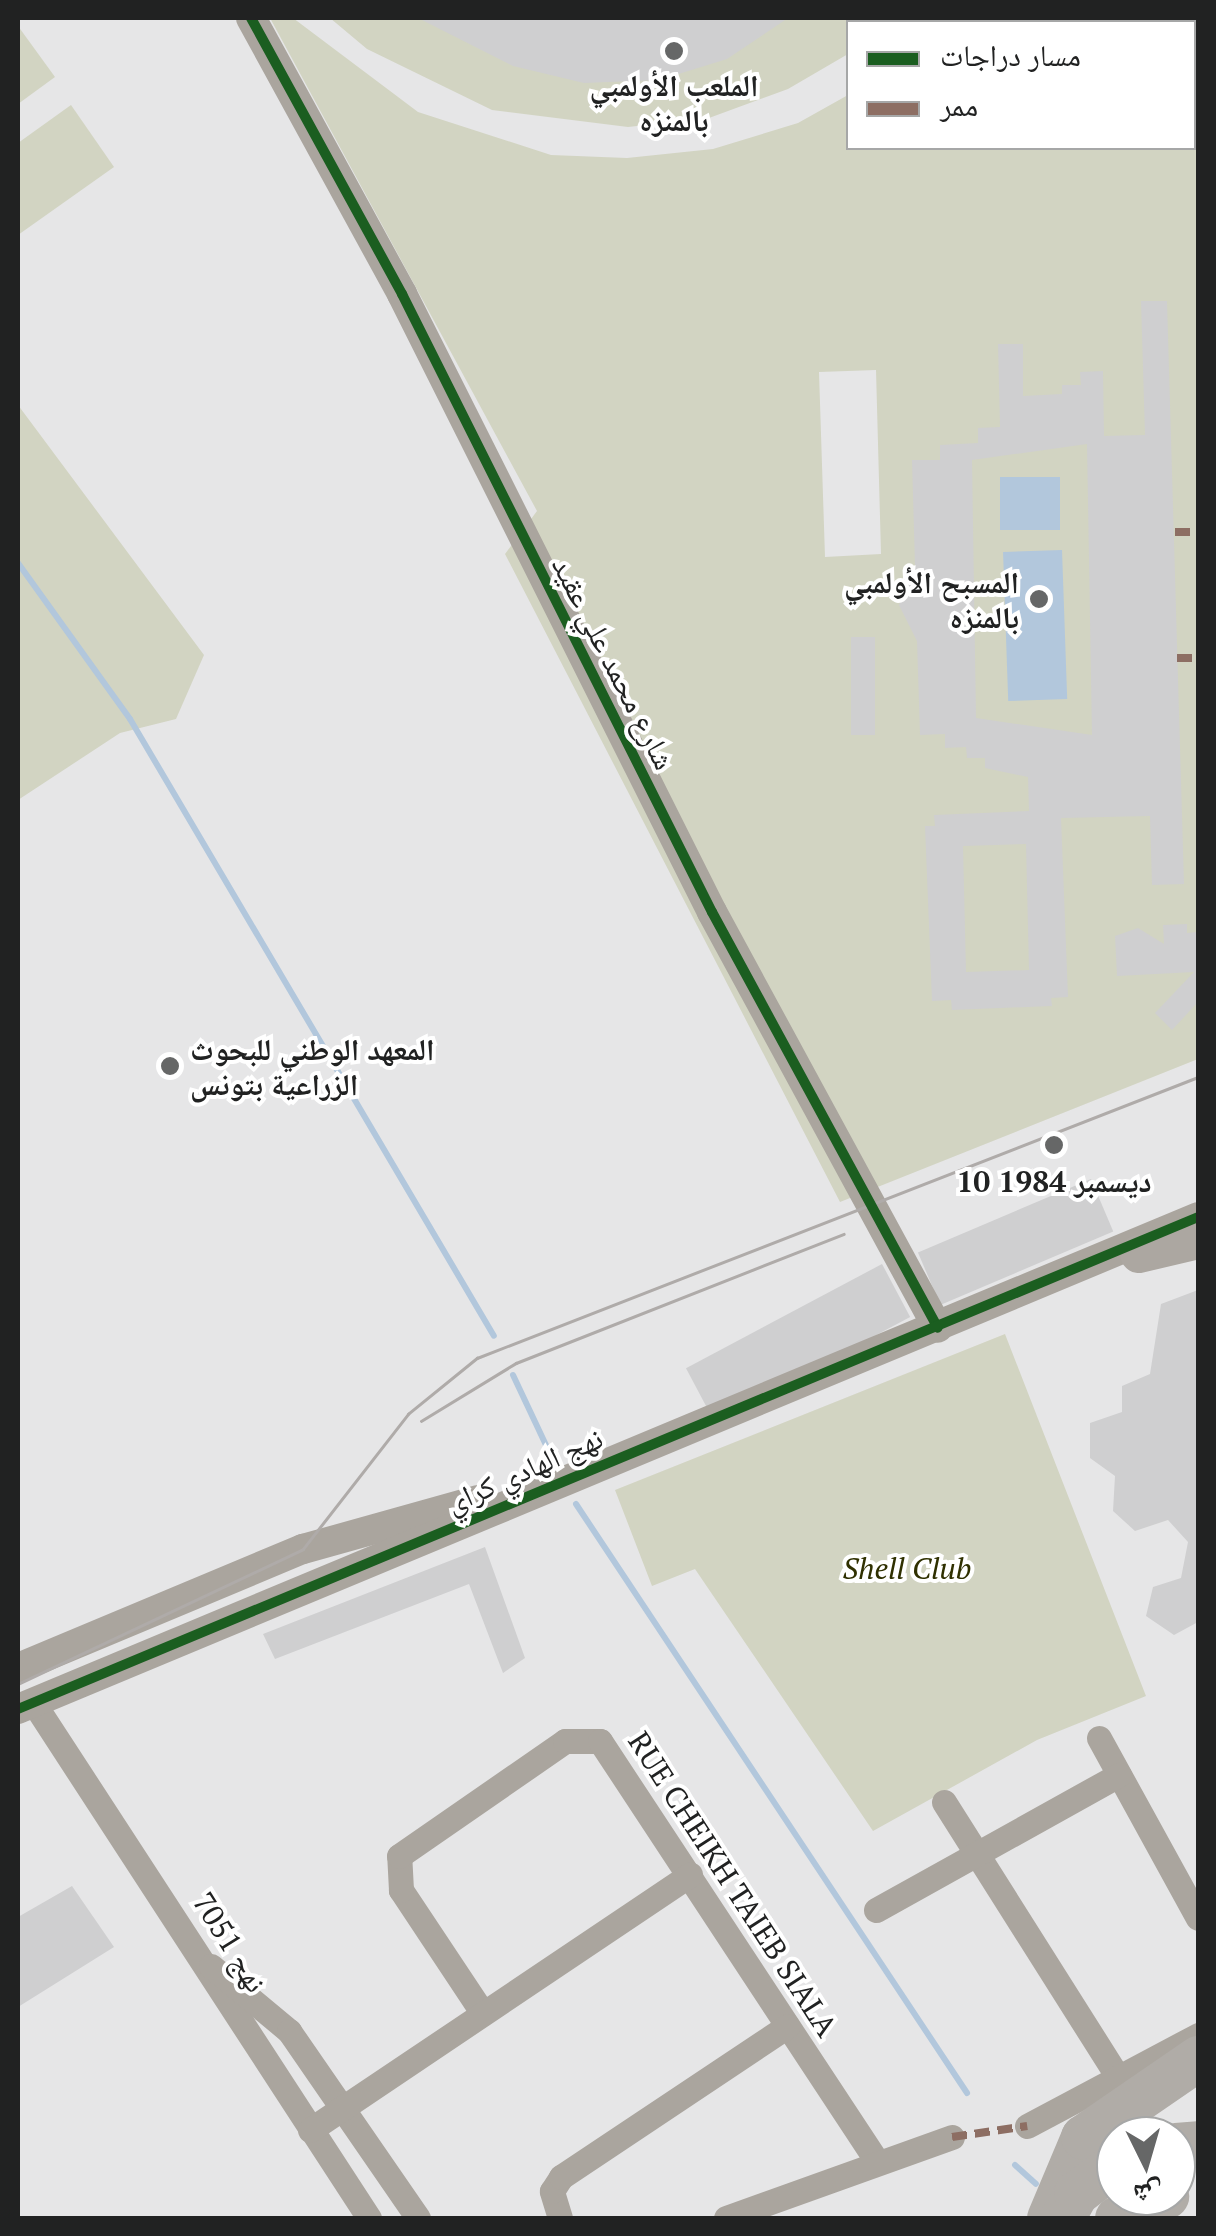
<!DOCTYPE html>
<meta charset="utf-8">
<style>
body{margin:0}
#map{position:relative;width:1216px;height:2236px;overflow:hidden;background:#e6e6e7;font-family:"PT Serif","Noto Naskh Arabic",serif}
div>[style]{position:absolute}
[style*='--x']{left:calc(var(--x)*1px);top:calc(var(--y)*1px);width:calc(var(--w)*1px);rotate:calc(var(--a)*1deg)}
.green>*{inset:0;background:#d2d4c2}
.water>*{inset:0;background:#b2c7dc;transform-origin:0 0}
.stream>*{height:6px;margin:-3px;padding:0 3px;transform-origin:3px;border-radius:3px;background:#b2c7dc}
.building>*{inset:0;background:#cfcfd0;transform-origin:0 0}
.minor>*{height:25px;margin:-12.5px;padding:0 12.5px;transform-origin:12.5px;border-radius:12.5px;background:#aaa59e}
.tertiary>*{height:30px;margin:-15px;padding:0 15px;transform-origin:15px;border-radius:15px;background:#aaa59e}
.primary>*{height:38px;margin:-19px;padding:0 19px;transform-origin:19px;border-radius:19px;background:#aca7a1}
.motorway>*{height:45px;margin:-22.5px;padding:0 22.5px;transform-origin:22.5px;border-radius:22.5px;background:#b0aca7}
.tram>*{height:2.5px;margin:-1.25px;padding:0 1.25px;transform-origin:1.25px;border-radius:1.25px;background:#afaba9}
.quiet>*{height:8px;margin-top:-4px;transform-origin:0;background:repeating-linear-gradient(90deg,#8d6e63 0 15px,transparent 0 23px)}
.cycleway>*{height:10px;margin:-5px;padding:0 5px;transform-origin:5px;border-radius:5px;background:#1b5e20}
.dots>*{width:28px;height:28px;translate:-50% -50%;box-sizing:border-box;border:5px solid #fff;border-radius:50%}
span{translate:-50% -50%;white-space:nowrap;text-align:center;line-height:1.15;-webkit-text-stroke:8px #fff;paint-order:stroke}
.poi-label{font-size:30px;color:#212222;font-weight:700}
.right{translate:-100% -50%;text-align:right}
.left{translate:0 -50%;text-align:left}
.street-label{font-size:30px;color:#212222}
.park-label{font-size:30px;color:#2f3000;font-style:italic}
.frame{position:absolute;inset:0;border:20px solid #212222;pointer-events:none}
.legend{position:absolute;left:846px;top:20px;width:350px;height:130px;box-sizing:border-box;background:#fff;border:2px solid #a6a7a7;margin:0;padding:12px 18px;list-style:none;font-size:30px;color:#212222}
.legend li{display:flex;align-items:center;gap:20px;height:50px}
.legend b{width:50px;border:2px solid #a6a7a7}
.north{position:absolute;left:1096px;top:2116px;width:100px;height:100px;box-sizing:border-box;background:#fff;border:2px solid #a6a7a7;border-radius:50%;rotate:175deg;font-size:28px;font-weight:700;line-height:40px;text-align:center;color:#212222}
.north::after{content:'';display:block;margin:auto;width:35px;height:45px;background:#666767;clip-path:polygon(50% 0,100% 100%,50% 72%,0 100%)}
</style>
<div id="map">
<div class="green">
<div style="clip-path:polygon(evenodd,270px 18px,293px 18px,418px 112px,551px 155px,627px 158px,713px 149px,798px 123px,848px 95px,848px 148px,1194px 148px,1194px 22px,954px 22px,1198px 18px,1198px 1059px,840px 1202px,505px 554px,537px 511px,270px 18px,876px 370px,881px 554px,825px 557px,819px 372px,876px 370px)"></div>
<div style="clip-path:polygon(330px 18px,896px 18px,848px 22px,848px 54px,788px 89px,709px 118px,628px 127px,492px 110px,367px 49px)"></div>
<div style="clip-path:polygon(18px 26px,55px 77px,18px 104px)"></div>
<div style="clip-path:polygon(71px 105px,114px 167px,18px 235px,18px 143px)"></div>
<div style="clip-path:polygon(18px 405px,204px 655px,176px 719px,120px 733px,18px 800px)"></div>
<div style="clip-path:polygon(1005px 1334px,1146px 1696px,1037px 1740px,873px 1831px,695px 1569px,652px 1586px,615px 1490px)"></div>
</div>
<div class="water">
<div style="left:1000px;top:477px;width:60px;height:53px"></div>
<div style="left:1062px;top:550px;width:149px;height:59px;rotate:88deg"></div>
</div>
<div class="stream">
<div style="--x:18;--y:563;--w:192;--a:54.3"></div>
<div style="--x:130;--y:719;--w:716;--a:59.46"></div>
<div style="--x:513;--y:1375;--w:92;--a:64.8"></div>
<div style="--x:576;--y:1504;--w:707;--a:56.42"></div>
<div style="--x:1015;--y:2165;--w:28;--a:42"></div>
</div>
<div class="building">
<div style="clip-path:polygon(418px 18px,788px 18px,727px 59px,659px 80px,584px 83px,513px 66px)"></div>
<div style="clip-path:polygon(evenodd,1141px 301px,1167px 301px,1184px 884px,1152px 885px,1150px 816px,1061px 818px,1068px 997px,1051px 998px,1052px 1006px,952px 1010px,951px 1000px,932px 1001px,925px 826px,935px 826px,934px 815px,1029px 811px,1028px 777px,985px 768px,985px 758px,967px 758px,966px 747px,945px 748px,945px 734px,920px 735px,917px 641px,899px 605px,915px 566px,912px 460px,940px 460px,940px 445px,978px 443px,978px 428px,1000px 427px,998px 344px,1023px 344px,1023px 396px,1062px 394px,1062px 385px,1081px 385px,1080px 372px,1103px 371px,1104px 436px,1145px 435px,1141px 301px,1087px 444px,1092px 735px,976px 718px,972px 460px,1087px 444px,1141px 301px,1026px 844px,1029px 970px,966px 972px,963px 846px,1026px 844px)"></div>
<div style="left:851px;top:637px;width:24px;height:98px"></div>
<div style="clip-path:polygon(1187px 924px,1187px 933px,1198px 932px,1198px 1002px,1172px 1030px,1155px 1013px,1194px 972px,1117px 976px,1115px 936px,1138px 928px,1164px 944px,1163px 925px)"></div>
<div style="left:1091px;top:1179px;width:57px;height:188px;rotate:67deg"></div>
<div style="left:882px;top:1264px;width:60px;height:222px;rotate:62deg"></div>
<div style="clip-path:polygon(1198px 1290px,1198px 1622px,1174px 1635px,1146px 1616px,1153px 1587px,1181px 1578px,1188px 1542px,1168px 1520px,1135px 1531px,1113px 1511px,1115px 1476px,1090px 1458px,1090px 1423px,1122px 1412px,1122px 1386px,1150px 1374px,1161px 1304px)"></div>
<div style="clip-path:polygon(485px 1547px,525px 1658px,503px 1673px,469px 1584px,275px 1659px,263px 1634px)"></div>
<div style="clip-path:polygon(72px 1886px,114px 1947px,18px 2007px,18px 1917px)"></div>
</div>
<div class="minor">
<div style="--x:33;--y:1702;--w:616;--a:56.93"></div>
<div style="--x:1099;--y:1738;--w:205;--a:61.2"></div>
<div style="--x:944;--y:1802;--w:324;--a:57.7"></div>
<div style="--x:876;--y:1910;--w:278;--a:-29.1"></div>
<div style="--x:211;--y:1966;--w:102;--a:39.8"></div>
<div style="--x:289;--y:2031;--w:227;--a:55.4"></div>
<div style="--x:480;--y:2009;--w:143;--a:-123.6"></div>
<div style="--x:401;--y:1890;--w:34;--a:-93"></div>
<div style="--x:399;--y:1856;--w:202;--a:-34.7"></div>
<div style="--x:565;--y:1741;--w:35;--a:0"></div>
<div style="--x:600;--y:1741;--w:502;--a:56.63"></div>
<div style="--x:1027;--y:2126;--w:194;--a:-28"></div>
<div style="--x:310;--y:2130;--w:458;--a:-33.9"></div>
<div style="--x:560;--y:2218;--w:28;--a:-107"></div>
<div style="--x:552;--y:2191;--w:17;--a:-57"></div>
<div style="--x:561;--y:2177;--w:272;--a:-33.7"></div>
<div style="--x:726;--y:2218;--w:240;--a:-19.7"></div>
</div>
<div class="tertiary">
<div style="--x:251;--y:18;--w:315;--a:61.3"></div>
<div style="--x:402;--y:294;--w:691;--a:63.36"></div>
<div style="--x:712;--y:912;--w:473;--a:61.5"></div>
<div style="--x:18;--y:1668;--w:309;--a:-22.7"></div>
<div style="--x:303;--y:1549;--w:182;--a:-15.6"></div>
<div style="--x:18;--y:1709;--w:1278;--a:-22.63"></div>
</div>
<div class="primary">
<div style="--x:1139;--y:1254;--w:61;--a:-13.3"></div>
</div>
<div class="motorway">
<div style="--x:1176;--y:2145;--w:22;--a:-5"></div>
<div style="--x:1049;--y:2218;--w:88;--a:-67.2"></div>
<div style="--x:1083;--y:2137;--w:140;--a:-34.5"></div>
<div style="--x:1062;--y:2218;--w:29;--a:-61"></div>
<div style="--x:1076;--y:2193;--w:50;--a:-36.9"></div>
<div style="--x:1117;--y:2218;--w:54;--a:-24.2"></div>
</div>
<div class="tram">
<div style="--x:421;--y:1421;--w:111;--a:-31.4"></div>
<div style="--x:516;--y:1363;--w:352;--a:-21.5"></div>
<div style="--x:18;--y:1684;--w:315;--a:-25.3"></div>
<div style="--x:303;--y:1549;--w:171;--a:-52.1"></div>
<div style="--x:408;--y:1414;--w:89;--a:-39.1"></div>
<div style="--x:477;--y:1358;--w:774;--a:-21.29"></div>
</div>
<div class="quiet">
<div style="--x:1175;--y:532;--w:23;--a:0"></div>
<div style="--x:1177;--y:658;--w:21;--a:0"></div>
<div style="--x:952;--y:2137;--w:76;--a:-8.3"></div>
</div>
<div class="cycleway">
<div style="--x:251;--y:18;--w:315;--a:61.3"></div>
<div style="--x:402;--y:294;--w:691;--a:63.36"></div>
<div style="--x:712;--y:912;--w:473;--a:61.5"></div>
<div style="--x:18;--y:1709;--w:1278;--a:-22.63"></div>
</div>
<div class="dots">
<div style="left:674px;top:51px;background:#666767"></div>
<div style="left:1039px;top:599px;background:#666767"></div>
<div style="left:170px;top:1066px;background:#666767"></div>
<div style="left:1054px;top:1145px;background:#666767"></div>
</div>
<div class="poi-label">
<span style="left:674px;top:102px">الملعب الأولمبي<br>بالمنزه</span>
<span class="right" style="left:1019px;top:599px">المسبح الأولمبي<br>بالمنزه</span>
<span class="left" style="left:190px;top:1066px">المعهد الوطني للبحوث<br>الزراعية بتونس</span>
<span style="left:1054px;top:1181px">10 ديسمبر 1984</span>
</div>
<div class="street-label">
<span style="left:614px;top:663px;rotate:63deg">شارع محمد علي عقيد</span>
<span style="left:524px;top:1470px;rotate:-24deg">نهج الهادي كراي</span>
<span style="left:733px;top:1884px;rotate:57deg">RUE CHEIKH TAIEB SIALA</span>
<span style="left:230px;top:1942px;rotate:58deg">نهج 7051</span>
</div>
<div class="park-label">
<span style="left:907px;top:1568px">Shell Club</span>
</div>
<div class="frame"></div>
<ul class="legend">
<li><b style="height:12px;background:#1b5e20"></b>مسار دراجات</li>
<li><b style="height:12px;background:#8d6e63"></b>ممر</li>
</ul>
<div class="north">ش</div>
</div>
